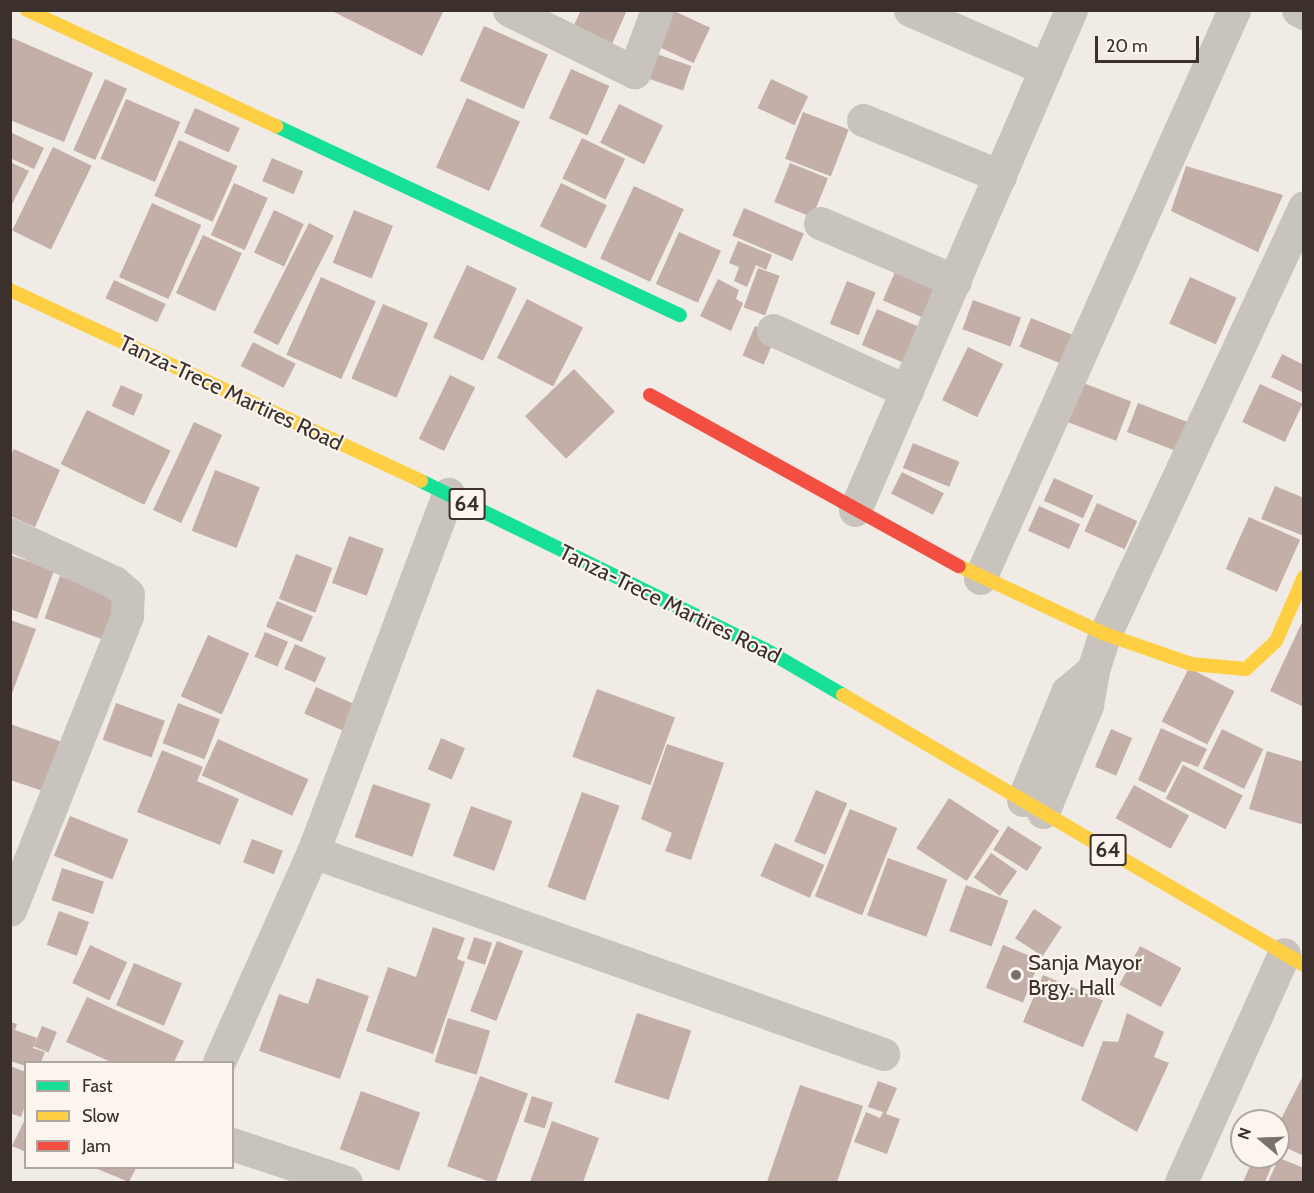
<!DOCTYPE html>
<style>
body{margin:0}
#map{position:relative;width:1314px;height:1193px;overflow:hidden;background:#f0ebe5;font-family:Cabin,sans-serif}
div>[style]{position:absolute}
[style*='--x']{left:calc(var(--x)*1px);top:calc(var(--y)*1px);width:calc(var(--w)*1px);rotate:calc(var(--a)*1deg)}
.building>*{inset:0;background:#c3afa7;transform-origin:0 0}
.street>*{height:33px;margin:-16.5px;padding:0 16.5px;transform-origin:16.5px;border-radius:16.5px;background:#c9c3be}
.fast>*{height:14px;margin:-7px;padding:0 7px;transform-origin:7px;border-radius:7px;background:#16e098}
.slow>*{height:14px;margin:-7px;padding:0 7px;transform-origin:7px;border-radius:7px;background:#ffcf43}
.jam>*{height:14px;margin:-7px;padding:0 7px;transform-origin:7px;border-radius:7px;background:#f24e42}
.dots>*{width:16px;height:16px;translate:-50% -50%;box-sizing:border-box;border:3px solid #fbf5ee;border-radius:50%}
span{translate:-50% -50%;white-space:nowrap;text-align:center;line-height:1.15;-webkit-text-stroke:4.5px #fbf5ee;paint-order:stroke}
.shield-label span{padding:2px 4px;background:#fbf5ee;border:2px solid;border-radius:4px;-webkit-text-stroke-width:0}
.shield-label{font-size:21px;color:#3b302b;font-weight:700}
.street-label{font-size:22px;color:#3b302b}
.poi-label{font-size:22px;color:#3b302b}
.left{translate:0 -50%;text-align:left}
.frame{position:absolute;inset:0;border:12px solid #3b302b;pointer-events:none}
.legend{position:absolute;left:24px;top:1061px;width:210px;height:108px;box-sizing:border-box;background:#fbf5ee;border:2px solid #aea6a0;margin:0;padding:8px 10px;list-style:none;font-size:18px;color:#3b302b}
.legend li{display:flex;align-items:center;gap:12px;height:30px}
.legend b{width:30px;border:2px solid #aea6a0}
.north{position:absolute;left:1230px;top:1109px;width:60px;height:60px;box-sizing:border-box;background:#fbf5ee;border:2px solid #aea6a0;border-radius:50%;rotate:289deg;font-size:16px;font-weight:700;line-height:24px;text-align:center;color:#3b302b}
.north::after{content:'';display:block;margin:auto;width:21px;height:27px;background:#7a716c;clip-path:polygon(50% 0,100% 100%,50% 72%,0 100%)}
.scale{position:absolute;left:1095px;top:36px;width:104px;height:27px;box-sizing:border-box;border:3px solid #3b302b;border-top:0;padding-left:8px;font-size:18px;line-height:21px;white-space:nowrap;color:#3b302b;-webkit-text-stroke:4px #fbf5ee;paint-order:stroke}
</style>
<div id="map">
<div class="building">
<div style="clip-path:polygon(330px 10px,444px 10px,422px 56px)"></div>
<div style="clip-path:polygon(581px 10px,627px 10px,612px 44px,574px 25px)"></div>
<div style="left:672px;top:10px;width:42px;height:39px;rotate:25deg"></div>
<div style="left:484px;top:26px;width:70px;height:60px;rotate:24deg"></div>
<div style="clip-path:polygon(10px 37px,93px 73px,64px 142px,10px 120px)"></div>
<div style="left:648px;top:51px;width:46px;height:26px;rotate:19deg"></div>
<div style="left:571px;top:69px;width:42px;height:54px;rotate:24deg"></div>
<div style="left:105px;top:79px;width:24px;height:78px;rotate:24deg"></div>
<div style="left:771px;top:79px;width:41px;height:32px;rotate:25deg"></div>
<div style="left:467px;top:98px;width:58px;height:76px;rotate:24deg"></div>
<div style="left:126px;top:99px;width:59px;height:65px;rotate:23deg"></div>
<div style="left:619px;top:104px;width:49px;height:43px;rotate:26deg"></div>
<div style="left:195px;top:108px;width:49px;height:27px;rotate:24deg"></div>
<div style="left:803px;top:112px;width:49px;height:50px;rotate:21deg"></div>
<div style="clip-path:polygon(10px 132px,44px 148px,34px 169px,10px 158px)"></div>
<div style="left:582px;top:138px;width:48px;height:45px;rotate:26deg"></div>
<div style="left:179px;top:140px;width:64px;height:61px;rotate:24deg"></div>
<div style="left:53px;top:147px;width:43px;height:93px;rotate:26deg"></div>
<div style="left:272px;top:158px;width:34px;height:25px;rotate:23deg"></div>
<div style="clip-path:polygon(10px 162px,29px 171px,10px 208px)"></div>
<div style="left:790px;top:163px;width:41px;height:42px;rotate:22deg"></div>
<div style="clip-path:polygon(1186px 166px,1283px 195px,1258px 252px,1171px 211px)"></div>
<div style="left:234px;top:183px;width:37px;height:57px;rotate:24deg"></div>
<div style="left:561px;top:183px;width:51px;height:48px;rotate:26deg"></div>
<div style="left:634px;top:186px;width:55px;height:80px;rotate:25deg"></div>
<div style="left:152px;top:203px;width:54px;height:81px;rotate:24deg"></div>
<div style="left:744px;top:208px;width:65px;height:30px;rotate:23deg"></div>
<div style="left:274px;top:210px;width:33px;height:47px;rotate:25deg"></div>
<div style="left:354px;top:210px;width:42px;height:57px;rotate:22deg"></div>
<div style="left:309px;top:223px;width:28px;height:123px;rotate:27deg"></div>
<div style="left:679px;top:232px;width:46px;height:57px;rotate:24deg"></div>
<div style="left:203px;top:235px;width:43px;height:64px;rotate:25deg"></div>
<div style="clip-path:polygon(738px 241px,772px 255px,766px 270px,756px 265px,747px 287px,734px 281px,739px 267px,729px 263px)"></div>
<div style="left:467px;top:265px;width:55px;height:80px;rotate:25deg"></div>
<div style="left:758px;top:268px;width:23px;height:42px;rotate:20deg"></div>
<div style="left:895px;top:272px;width:48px;height:31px;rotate:23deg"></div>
<div style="left:321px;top:277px;width:60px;height:85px;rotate:24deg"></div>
<div style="left:1190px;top:277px;width:51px;height:51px;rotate:24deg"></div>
<div style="clip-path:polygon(718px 279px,739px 290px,736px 299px,743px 303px,731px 331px,700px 316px)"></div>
<div style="left:114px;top:280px;width:57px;height:20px;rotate:25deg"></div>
<div style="left:847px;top:281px;width:31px;height:46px;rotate:22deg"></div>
<div style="left:527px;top:299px;width:63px;height:66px;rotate:27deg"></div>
<div style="left:973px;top:300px;width:51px;height:31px;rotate:20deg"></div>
<div style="left:383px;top:304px;width:49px;height:81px;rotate:23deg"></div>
<div style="left:877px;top:309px;width:48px;height:39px;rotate:23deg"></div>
<div style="left:1031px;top:318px;width:50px;height:31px;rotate:22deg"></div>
<div style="left:755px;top:326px;width:23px;height:32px;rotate:23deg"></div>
<div style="left:253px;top:342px;width:48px;height:27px;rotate:27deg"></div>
<div style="left:968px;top:347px;width:39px;height:59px;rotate:26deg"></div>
<div style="clip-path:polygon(1282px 354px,1304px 365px,1304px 393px,1271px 377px)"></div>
<div style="left:574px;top:369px;width:59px;height:68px;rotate:46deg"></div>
<div style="left:450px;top:375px;width:28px;height:71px;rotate:26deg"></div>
<div style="left:1078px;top:381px;width:57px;height:42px;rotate:21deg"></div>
<div style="left:1260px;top:384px;width:47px;height:42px;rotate:25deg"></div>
<div style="left:121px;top:385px;width:24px;height:23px;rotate:24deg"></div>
<div style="left:1138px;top:403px;width:53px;height:31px;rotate:21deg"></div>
<div style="left:87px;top:410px;width:93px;height:60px;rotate:26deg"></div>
<div style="left:194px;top:422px;width:31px;height:97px;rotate:25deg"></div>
<div style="left:913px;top:443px;width:50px;height:27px;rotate:22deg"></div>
<div style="clip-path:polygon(14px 449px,60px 470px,35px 527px,10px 516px,10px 456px)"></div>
<div style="left:215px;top:470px;width:48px;height:65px;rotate:21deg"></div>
<div style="left:902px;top:472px;width:47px;height:24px;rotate:27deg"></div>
<div style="left:1054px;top:478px;width:43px;height:25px;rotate:24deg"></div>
<div style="clip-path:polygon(1275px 486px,1304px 498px,1304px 536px,1261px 519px)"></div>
<div style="left:1097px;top:503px;width:44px;height:31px;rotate:24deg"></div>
<div style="left:1039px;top:506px;width:45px;height:27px;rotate:24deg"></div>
<div style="left:1249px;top:517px;width:56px;height:57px;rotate:24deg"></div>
<div style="left:349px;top:536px;width:37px;height:50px;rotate:20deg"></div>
<div style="left:296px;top:554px;width:39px;height:48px;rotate:21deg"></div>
<div style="clip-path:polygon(10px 555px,54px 570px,37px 619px,10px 609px)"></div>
<div style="left:60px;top:576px;width:65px;height:45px;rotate:20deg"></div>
<div style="left:277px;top:601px;width:39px;height:28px;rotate:23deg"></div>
<div style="clip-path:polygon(1304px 618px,1304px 707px,1270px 691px)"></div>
<div style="clip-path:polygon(10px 620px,36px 629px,11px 696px,10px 696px)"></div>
<div style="left:265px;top:632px;width:25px;height:27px;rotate:23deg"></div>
<div style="left:208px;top:635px;width:45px;height:67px;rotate:24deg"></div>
<div style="left:295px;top:644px;width:34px;height:27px;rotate:24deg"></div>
<div style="left:1189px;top:668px;width:51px;height:60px;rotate:27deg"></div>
<div style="left:316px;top:687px;width:45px;height:29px;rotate:24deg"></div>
<div style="left:597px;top:689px;width:83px;height:72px;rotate:20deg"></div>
<div style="left:116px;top:703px;width:52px;height:39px;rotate:20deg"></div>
<div style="left:178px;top:703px;width:45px;height:43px;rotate:21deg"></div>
<div style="clip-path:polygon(10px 724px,68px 744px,49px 793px,10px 780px)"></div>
<div style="clip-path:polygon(1161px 728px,1207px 749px,1198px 767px,1182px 761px,1165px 793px,1138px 780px)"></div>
<div style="left:1111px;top:729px;width:23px;height:41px;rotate:23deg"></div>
<div style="left:1222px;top:729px;width:46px;height:44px;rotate:26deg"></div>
<div style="left:441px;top:738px;width:26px;height:34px;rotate:23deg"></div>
<div style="left:218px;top:739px;width:99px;height:40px;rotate:24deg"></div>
<div style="clip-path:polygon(667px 744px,724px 763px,691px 860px,665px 851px,672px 833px,641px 819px)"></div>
<div style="clip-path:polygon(162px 750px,203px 767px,197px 781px,239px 799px,220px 845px,137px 812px)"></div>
<div style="clip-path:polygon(1267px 751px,1304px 762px,1304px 825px,1249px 809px)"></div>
<div style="left:1183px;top:765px;width:67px;height:38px;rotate:27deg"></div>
<div style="left:373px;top:784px;width:61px;height:56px;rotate:19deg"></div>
<div style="left:1134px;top:785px;width:63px;height:38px;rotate:29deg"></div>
<div style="left:816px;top:790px;width:34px;height:56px;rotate:23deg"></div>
<div style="left:582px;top:792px;width:40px;height:101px;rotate:20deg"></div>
<div style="left:949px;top:798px;width:60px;height:60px;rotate:33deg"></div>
<div style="left:471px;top:806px;width:44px;height:53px;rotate:20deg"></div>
<div style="left:850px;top:809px;width:51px;height:94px;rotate:22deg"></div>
<div style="left:70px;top:816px;width:63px;height:43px;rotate:22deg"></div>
<div style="left:1008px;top:826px;width:40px;height:28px;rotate:32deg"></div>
<div style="left:252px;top:839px;width:33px;height:25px;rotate:21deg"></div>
<div style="left:775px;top:843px;width:54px;height:36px;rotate:24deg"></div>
<div style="left:991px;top:853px;width:32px;height:30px;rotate:35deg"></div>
<div style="left:888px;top:858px;width:63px;height:61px;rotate:20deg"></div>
<div style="left:62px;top:868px;width:44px;height:34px;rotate:18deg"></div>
<div style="left:966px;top:885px;width:45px;height:49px;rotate:20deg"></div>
<div style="left:1034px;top:909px;width:33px;height:35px;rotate:33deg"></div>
<div style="left:59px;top:911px;width:32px;height:36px;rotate:20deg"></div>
<div style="clip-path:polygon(433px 927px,465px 938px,457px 959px,465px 962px,433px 1054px,366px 1031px,388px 967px,416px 977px)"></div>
<div style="left:474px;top:937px;width:19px;height:23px;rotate:18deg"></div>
<div style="left:497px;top:941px;width:28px;height:75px;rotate:21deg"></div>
<div style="left:90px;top:945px;width:41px;height:42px;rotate:25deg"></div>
<div style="left:1003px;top:945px;width:40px;height:46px;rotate:22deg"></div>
<div style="left:1140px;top:946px;width:47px;height:44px;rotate:28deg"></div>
<div style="left:134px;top:963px;width:52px;height:46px;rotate:23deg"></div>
<div style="left:1043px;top:975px;width:65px;height:51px;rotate:23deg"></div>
<div style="clip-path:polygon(317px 978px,369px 996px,340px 1079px,259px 1051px,279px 994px,308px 1004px)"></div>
<div style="clip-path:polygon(87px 997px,184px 1041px,174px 1062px,111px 1062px,66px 1042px)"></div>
<div style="left:637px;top:1013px;width:57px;height:73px;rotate:18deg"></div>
<div style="clip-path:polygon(1127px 1013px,1164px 1032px,1154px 1057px,1169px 1063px,1137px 1132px,1081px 1100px,1103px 1041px,1118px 1042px)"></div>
<div style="left:448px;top:1018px;width:44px;height:46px;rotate:17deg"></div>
<div style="clip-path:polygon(10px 1022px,17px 1024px,15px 1030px,37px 1038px,33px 1048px,45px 1052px,41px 1062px,26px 1062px,26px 1066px,10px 1061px)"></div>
<div style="left:42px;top:1026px;width:16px;height:22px;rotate:22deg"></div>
<div style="clip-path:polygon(10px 1066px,26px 1072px,26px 1103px,21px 1117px,10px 1113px)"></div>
<div style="clip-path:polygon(1304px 1074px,1304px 1156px,1278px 1144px,1278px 1125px)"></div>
<div style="left:480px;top:1076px;width:51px;height:96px;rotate:20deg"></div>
<div style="clip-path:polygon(878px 1081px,897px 1088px,886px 1114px,900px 1119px,887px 1154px,854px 1142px,866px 1112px,880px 1118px,883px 1112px,868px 1107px)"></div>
<div style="clip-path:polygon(800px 1085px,863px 1106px,837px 1182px,767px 1182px)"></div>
<div style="left:361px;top:1091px;width:63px;height:62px;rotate:20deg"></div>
<div style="left:532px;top:1096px;width:22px;height:27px;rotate:18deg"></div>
<div style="clip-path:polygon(26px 1117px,26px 1152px,12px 1146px)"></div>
<div style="clip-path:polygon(552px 1121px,599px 1138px,583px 1182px,530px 1182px)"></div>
<div style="clip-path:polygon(1254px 1157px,1274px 1160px,1265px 1182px,1243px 1182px)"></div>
<div style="clip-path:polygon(1279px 1158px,1304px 1168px,1304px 1182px,1268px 1182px)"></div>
<div style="clip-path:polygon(95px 1168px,136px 1168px,129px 1182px)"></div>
</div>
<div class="street">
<div style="--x:509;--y:10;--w:140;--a:26.4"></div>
<div style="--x:634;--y:72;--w:66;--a:-69.6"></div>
<div style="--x:910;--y:10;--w:148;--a:23.5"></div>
<div style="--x:1298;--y:10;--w:7;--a:27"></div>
<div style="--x:863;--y:120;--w:148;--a:22.2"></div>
<div style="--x:820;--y:223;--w:147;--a:23.2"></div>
<div style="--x:773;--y:330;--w:147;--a:24.5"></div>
<div style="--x:855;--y:510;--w:545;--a:-66.64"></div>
<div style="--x:10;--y:534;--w:115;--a:24.8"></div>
<div style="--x:114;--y:582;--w:18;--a:41"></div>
<div style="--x:128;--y:594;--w:22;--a:93"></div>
<div style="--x:127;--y:616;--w:316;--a:111.7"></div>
<div style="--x:980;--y:578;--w:622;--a:-65.91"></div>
<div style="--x:1023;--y:800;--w:117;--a:-67.8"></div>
<div style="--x:1067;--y:692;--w:34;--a:-40"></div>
<div style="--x:1043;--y:812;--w:116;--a:-67.6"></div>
<div style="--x:1087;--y:705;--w:36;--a:-80"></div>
<div style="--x:1093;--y:670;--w:38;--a:-72"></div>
<div style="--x:1105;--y:634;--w:471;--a:-65"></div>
<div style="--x:313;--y:852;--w:605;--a:19.51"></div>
<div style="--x:219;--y:1062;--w:230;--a:-65.9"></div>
<div style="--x:313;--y:852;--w:383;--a:-69.3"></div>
<div style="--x:232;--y:1144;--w:120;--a:18.4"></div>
<div style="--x:1181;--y:1182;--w:250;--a:-65.7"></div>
</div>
<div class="fast">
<div style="--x:276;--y:126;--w:446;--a:25.1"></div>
<div style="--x:421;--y:481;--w:384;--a:26.1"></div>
<div style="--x:766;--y:650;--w:89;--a:30.3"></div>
</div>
<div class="slow">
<div style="--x:27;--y:10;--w:275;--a:25"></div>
<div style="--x:10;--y:290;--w:453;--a:24.9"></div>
<div style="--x:959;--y:566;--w:161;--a:25"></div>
<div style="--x:1105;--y:634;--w:91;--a:19.2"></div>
<div style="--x:1191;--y:664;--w:55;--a:5.2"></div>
<div style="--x:1246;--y:669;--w:41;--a:-43"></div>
<div style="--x:1276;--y:641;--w:70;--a:-66.4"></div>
<div style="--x:843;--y:695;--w:534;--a:30.36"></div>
</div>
<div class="jam">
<div style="--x:650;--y:395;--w:353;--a:29"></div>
</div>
<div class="dots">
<div style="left:1016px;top:975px;background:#7a716c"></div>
</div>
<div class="shield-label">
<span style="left:467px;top:504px">64</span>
<span style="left:1108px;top:850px">64</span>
</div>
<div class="street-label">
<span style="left:231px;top:393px;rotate:25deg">Tanza-Trece Martires Road</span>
<span style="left:670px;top:604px;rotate:26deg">Tanza-Trece Martires Road</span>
</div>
<div class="poi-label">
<span class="left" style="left:1028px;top:975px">Sanja Mayor<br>Brgy. Hall</span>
</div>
<div class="frame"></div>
<ul class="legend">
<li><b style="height:8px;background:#16e098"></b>Fast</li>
<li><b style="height:8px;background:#ffcf43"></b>Slow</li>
<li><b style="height:8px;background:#f24e42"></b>Jam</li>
</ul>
<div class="north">N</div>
<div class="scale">20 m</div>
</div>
